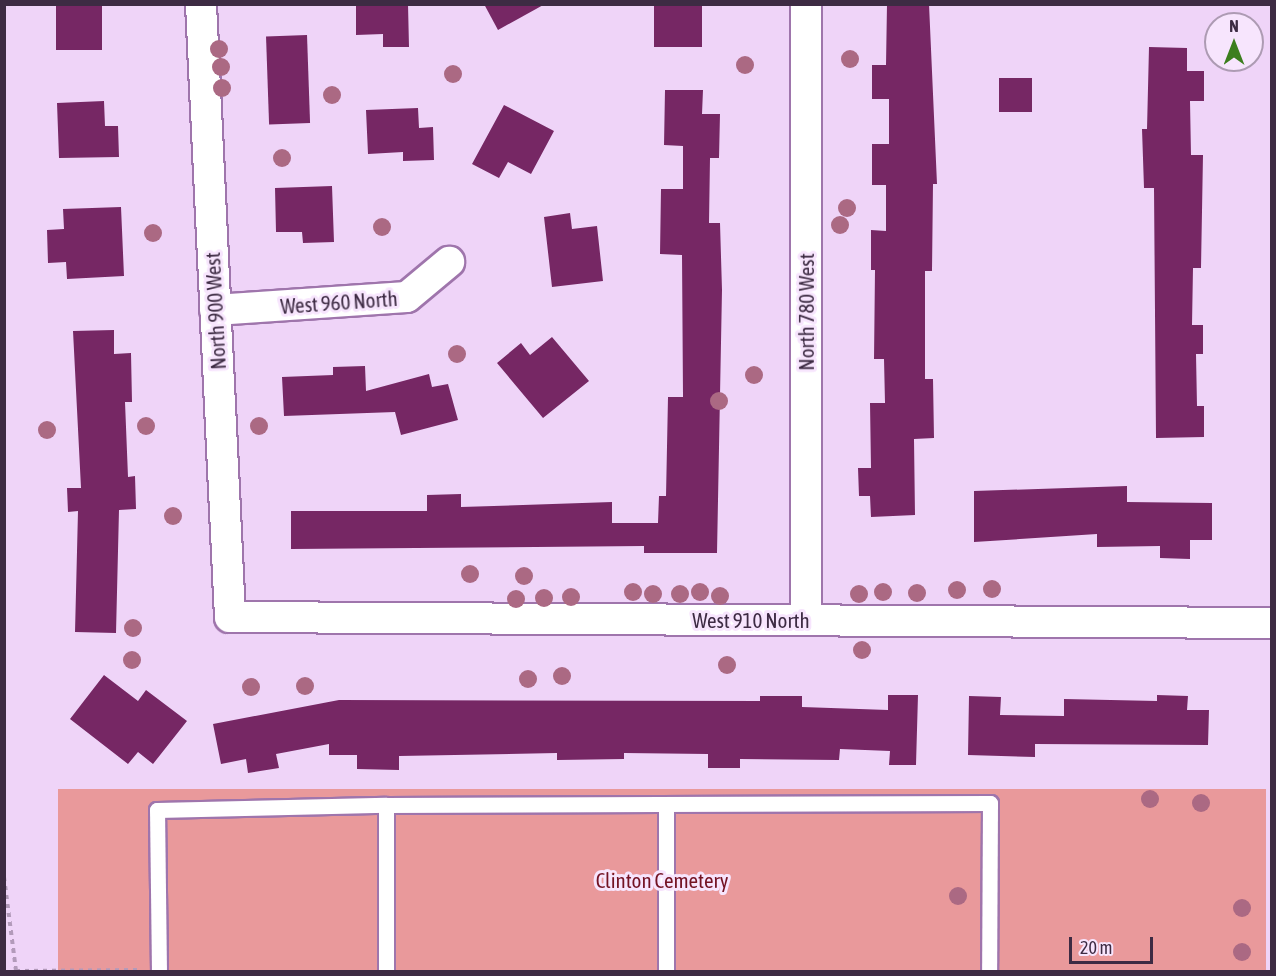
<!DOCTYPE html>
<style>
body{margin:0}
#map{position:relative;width:1276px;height:976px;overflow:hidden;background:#efd4f8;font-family:"Asap Condensed",sans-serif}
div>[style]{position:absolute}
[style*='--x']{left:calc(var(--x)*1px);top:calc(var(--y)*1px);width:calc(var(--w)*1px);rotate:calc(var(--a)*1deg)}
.green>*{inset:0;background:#e9999b;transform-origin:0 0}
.building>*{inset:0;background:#762764;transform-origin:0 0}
.path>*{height:4px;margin-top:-2px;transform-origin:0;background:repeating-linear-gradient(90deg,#b29aba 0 4.5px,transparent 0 9px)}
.roads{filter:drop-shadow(2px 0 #9f75ac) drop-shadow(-2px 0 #9f75ac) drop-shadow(0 2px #9f75ac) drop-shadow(0 -2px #9f75ac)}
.service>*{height:15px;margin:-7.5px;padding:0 7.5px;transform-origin:7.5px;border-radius:7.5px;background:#fff}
.minor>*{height:30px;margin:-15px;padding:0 15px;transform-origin:15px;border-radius:15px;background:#fff}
.trees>*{width:18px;height:18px;margin:-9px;border-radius:50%;background:#ab6983}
span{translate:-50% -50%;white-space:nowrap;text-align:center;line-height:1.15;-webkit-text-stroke:6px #f7e5fd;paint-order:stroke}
.street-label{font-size:21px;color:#3d2b43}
.park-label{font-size:21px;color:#731223}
.frame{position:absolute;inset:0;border:6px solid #3d2b43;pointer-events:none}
.north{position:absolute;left:1204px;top:12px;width:60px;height:60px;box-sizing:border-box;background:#f7e5fd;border:2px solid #ad9bb3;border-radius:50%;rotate:0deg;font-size:16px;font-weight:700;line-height:24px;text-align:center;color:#3d2b43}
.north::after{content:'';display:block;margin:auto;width:21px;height:27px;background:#3c7e1e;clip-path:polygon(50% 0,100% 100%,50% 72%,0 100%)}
.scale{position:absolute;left:1069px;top:937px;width:84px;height:27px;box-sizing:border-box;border:3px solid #3d2b43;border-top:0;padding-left:8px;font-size:18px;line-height:21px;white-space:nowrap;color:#3d2b43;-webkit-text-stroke:4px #f7e5fd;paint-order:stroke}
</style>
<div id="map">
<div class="green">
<div style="left:1266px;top:789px;width:182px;height:1208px;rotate:90deg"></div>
</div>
<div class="building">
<div style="left:56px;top:4px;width:46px;height:46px"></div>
<div style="clip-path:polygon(356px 4px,408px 4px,409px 47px,383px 47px,383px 34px,356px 35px)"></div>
<div style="clip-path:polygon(484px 4px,545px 4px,498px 30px)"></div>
<div style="left:654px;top:4px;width:48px;height:43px"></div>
<div style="clip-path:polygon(887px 4px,929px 4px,937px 184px,933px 184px,932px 271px,925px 271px,925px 379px,933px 379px,934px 438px,914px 439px,915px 515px,871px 517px,870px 496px,859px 496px,858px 468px,871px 468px,870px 403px,885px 403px,884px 359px,874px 359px,875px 270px,871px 270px,871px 230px,886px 231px,886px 185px,872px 185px,872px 144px,889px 144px,889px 99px,872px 99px,872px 65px,886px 65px)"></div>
<div style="left:307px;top:35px;width:88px;height:41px;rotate:88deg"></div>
<div style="clip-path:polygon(1149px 47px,1187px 48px,1187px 71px,1204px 71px,1204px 101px,1190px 101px,1191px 155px,1203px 155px,1201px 268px,1193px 268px,1192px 325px,1203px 325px,1203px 354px,1196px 354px,1197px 406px,1204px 406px,1204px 437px,1156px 438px,1154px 188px,1144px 188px,1142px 129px,1147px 129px)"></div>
<div style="left:999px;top:78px;width:33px;height:34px"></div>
<div style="clip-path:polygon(665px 90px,703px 90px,702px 114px,720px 114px,719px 158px,710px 158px,709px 223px,720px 223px,722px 290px,717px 553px,644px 553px,644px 546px,291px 549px,291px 511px,427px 511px,427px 495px,461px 494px,461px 507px,612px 502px,612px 523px,658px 523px,659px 496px,666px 496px,668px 397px,683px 397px,682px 255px,660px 254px,661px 189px,683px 189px,683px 146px,664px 145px)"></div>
<div style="clip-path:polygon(104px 101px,105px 126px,118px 126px,119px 157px,59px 158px,57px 103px)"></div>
<div style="clip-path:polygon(504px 105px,554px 131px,531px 174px,508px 162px,499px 178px,472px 164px)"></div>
<div style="clip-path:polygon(418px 108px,419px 128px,433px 127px,434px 160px,403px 161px,403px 152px,368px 154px,366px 110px)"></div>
<div style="clip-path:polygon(332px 186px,334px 242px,303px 243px,302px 232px,276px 232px,275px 188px)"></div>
<div style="clip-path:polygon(121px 207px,124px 276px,67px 279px,66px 262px,48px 263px,47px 230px,64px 229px,63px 209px)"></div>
<div style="clip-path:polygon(570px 213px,572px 229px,597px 226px,603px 281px,552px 287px,544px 217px)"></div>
<div style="clip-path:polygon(114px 330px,114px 354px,131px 353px,132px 402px,125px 402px,128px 477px,135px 476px,136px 509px,119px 510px,116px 633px,75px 632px,78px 511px,68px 512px,67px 488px,81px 488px,73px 331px)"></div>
<div style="clip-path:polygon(552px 337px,589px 381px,543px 418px,497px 363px,521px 343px,530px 355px)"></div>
<div style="clip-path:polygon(365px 366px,366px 391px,429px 374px,432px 387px,448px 384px,458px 420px,401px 435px,395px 412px,284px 416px,282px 377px,333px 375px,333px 367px)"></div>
<div style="clip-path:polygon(1127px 486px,1127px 502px,1212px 503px,1212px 540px,1190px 540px,1190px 559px,1160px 558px,1160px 546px,1097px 547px,1097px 534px,974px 542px,974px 491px)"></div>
<div style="clip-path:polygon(104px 675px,138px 701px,146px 690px,187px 721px,153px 764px,138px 752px,128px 764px,70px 719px)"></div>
<div style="clip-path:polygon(888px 695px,918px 695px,916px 765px,889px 765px,890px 751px,840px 749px,839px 760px,740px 759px,740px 768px,708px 768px,708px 754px,624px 753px,624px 759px,557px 760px,557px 753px,399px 756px,399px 770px,357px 769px,357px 755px,329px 755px,329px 744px,276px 754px,279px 768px,248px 773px,246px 759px,221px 764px,213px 724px,339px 700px,760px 701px,760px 696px,802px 696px,802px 707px,888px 710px)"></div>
<div style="clip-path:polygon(1157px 695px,1188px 696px,1187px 710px,1209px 710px,1208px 745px,1035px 744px,1035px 757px,968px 755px,969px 696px,1001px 697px,1000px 715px,1064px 716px,1064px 699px,1157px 701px)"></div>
</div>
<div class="path">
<div style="--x:4;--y:877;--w:95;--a:82.7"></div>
<div style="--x:16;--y:971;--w:122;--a:-0.5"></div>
</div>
<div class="roads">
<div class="service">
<div style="--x:386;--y:805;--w:167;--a:90"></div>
<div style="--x:159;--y:972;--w:162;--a:-90.7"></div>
<div style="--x:157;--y:810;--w:229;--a:-1.3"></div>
<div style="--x:386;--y:805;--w:604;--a:-0.19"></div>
<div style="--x:990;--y:803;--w:169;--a:90.3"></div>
<div style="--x:666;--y:972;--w:168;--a:-90"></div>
</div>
<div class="minor">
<div style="--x:201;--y:4;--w:614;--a:87.29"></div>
<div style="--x:230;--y:617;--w:1042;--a:0.33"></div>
<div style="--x:806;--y:4;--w:616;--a:90"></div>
<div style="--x:215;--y:310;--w:192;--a:-3.9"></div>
<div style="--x:407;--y:297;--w:55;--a:-39.8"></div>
</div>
</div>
<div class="trees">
<div style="left:219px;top:49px"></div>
<div style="left:850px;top:59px"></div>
<div style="left:745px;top:65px"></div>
<div style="left:221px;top:67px"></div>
<div style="left:453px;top:74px"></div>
<div style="left:222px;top:88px"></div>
<div style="left:332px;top:95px"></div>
<div style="left:282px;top:158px"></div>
<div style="left:847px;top:208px"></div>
<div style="left:840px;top:225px"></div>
<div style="left:382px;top:227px"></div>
<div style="left:153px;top:233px"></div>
<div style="left:457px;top:354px"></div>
<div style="left:754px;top:375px"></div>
<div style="left:719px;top:401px"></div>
<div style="left:146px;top:426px"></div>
<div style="left:259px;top:426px"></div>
<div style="left:47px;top:430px"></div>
<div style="left:173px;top:516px"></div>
<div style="left:470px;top:574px"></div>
<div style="left:524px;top:576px"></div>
<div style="left:992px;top:589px"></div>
<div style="left:957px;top:590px"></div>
<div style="left:633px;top:592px"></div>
<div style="left:700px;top:592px"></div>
<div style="left:883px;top:592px"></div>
<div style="left:917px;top:593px"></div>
<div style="left:653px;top:594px"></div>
<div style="left:680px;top:594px"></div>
<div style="left:859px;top:594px"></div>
<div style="left:720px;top:596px"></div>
<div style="left:571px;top:597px"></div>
<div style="left:544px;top:598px"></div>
<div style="left:516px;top:599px"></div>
<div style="left:133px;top:628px"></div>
<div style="left:862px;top:650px"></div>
<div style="left:132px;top:660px"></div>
<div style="left:727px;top:665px"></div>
<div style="left:562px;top:676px"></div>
<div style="left:528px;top:679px"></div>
<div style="left:305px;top:686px"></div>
<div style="left:251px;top:687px"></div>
<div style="left:1150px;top:799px"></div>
<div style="left:1201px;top:803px"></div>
<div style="left:958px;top:896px"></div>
<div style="left:1242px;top:908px"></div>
<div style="left:1242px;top:952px"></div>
</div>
<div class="street-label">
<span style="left:339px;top:302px;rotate:-4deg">West 960 North</span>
<span style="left:215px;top:311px;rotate:-93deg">North 900 West</span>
<span style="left:806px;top:312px;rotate:-90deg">North 780 West</span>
<span style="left:751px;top:620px">West 910 North</span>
</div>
<div class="park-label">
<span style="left:662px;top:880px">Clinton Cemetery</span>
</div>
<div class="frame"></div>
<div class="north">N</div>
<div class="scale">20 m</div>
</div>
